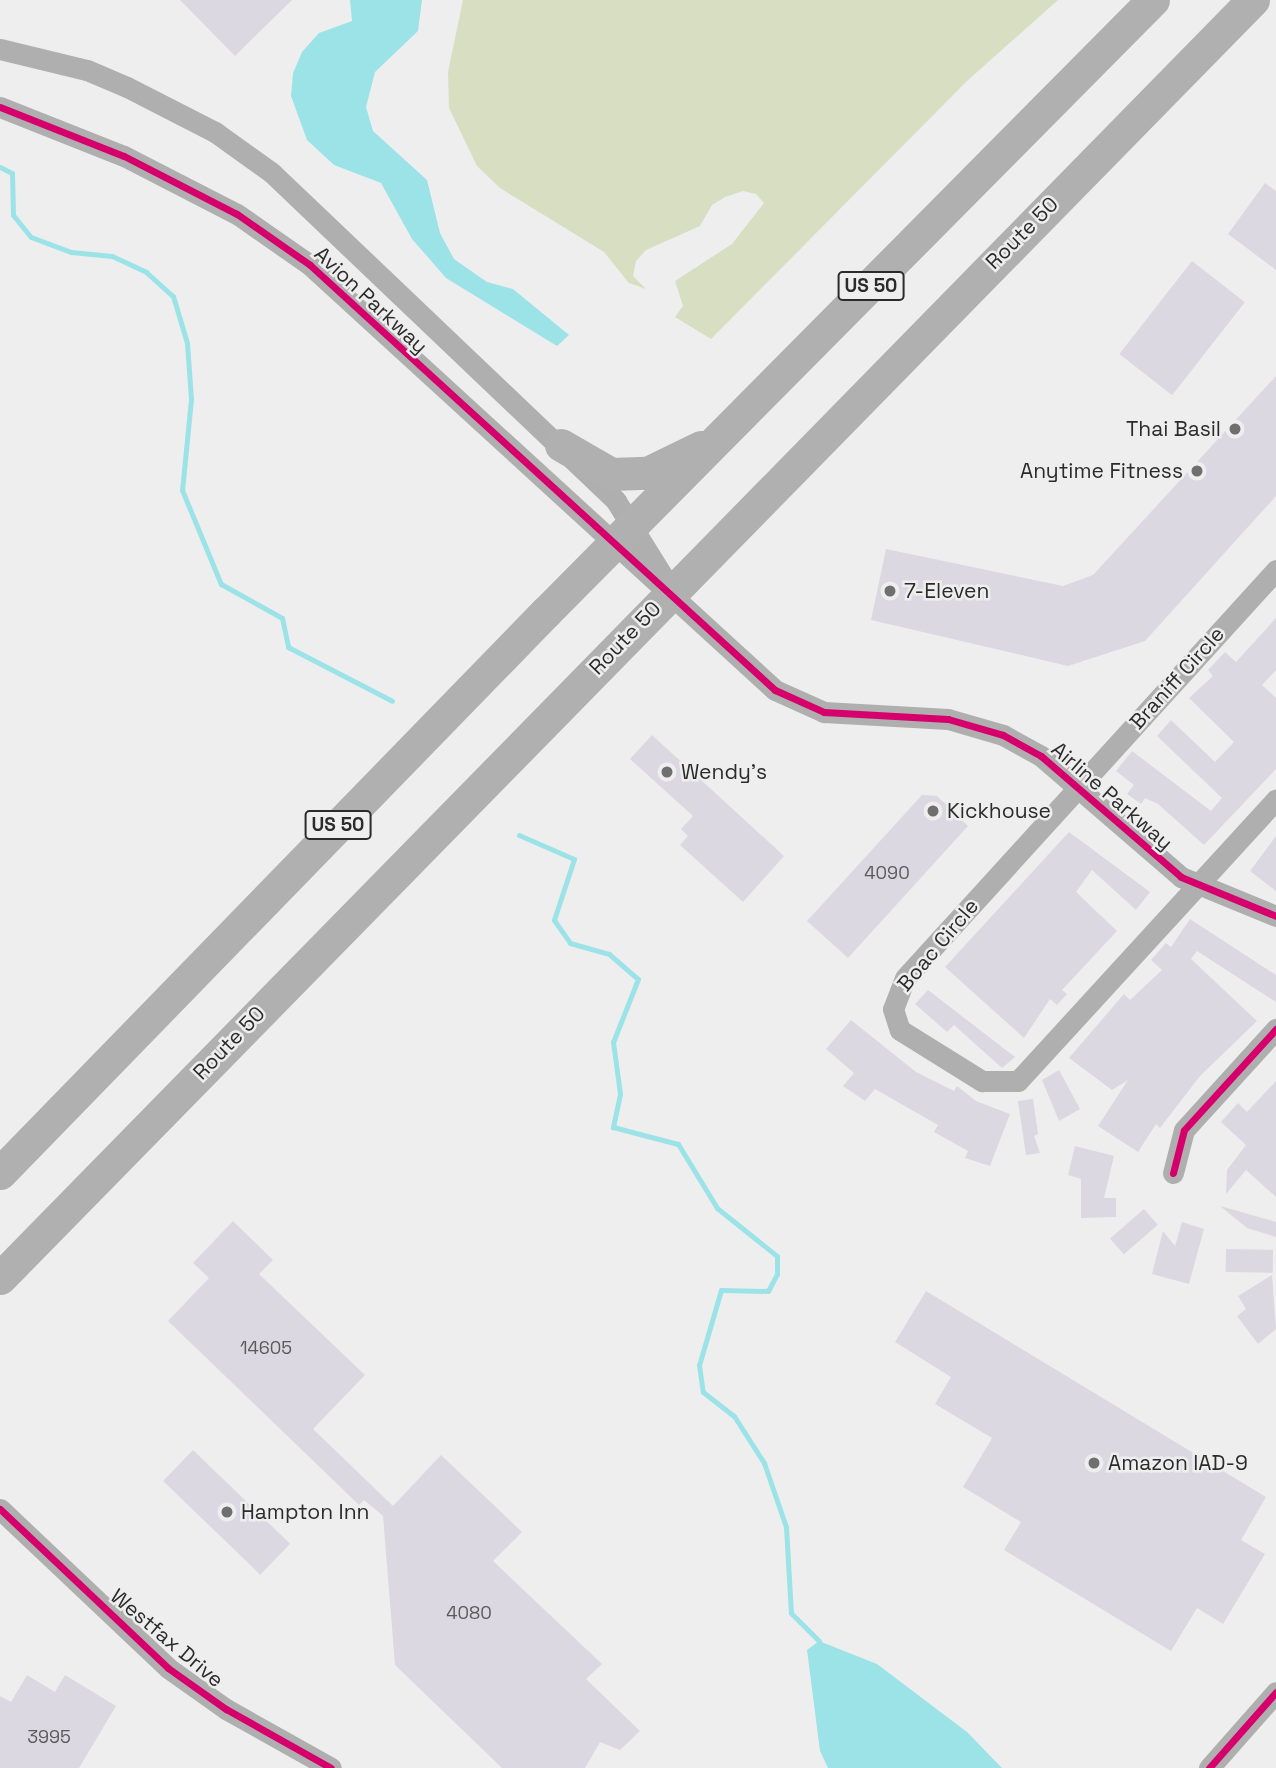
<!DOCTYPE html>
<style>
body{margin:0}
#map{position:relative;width:1276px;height:1768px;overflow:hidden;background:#eeeeef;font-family:"Space Grotesk",sans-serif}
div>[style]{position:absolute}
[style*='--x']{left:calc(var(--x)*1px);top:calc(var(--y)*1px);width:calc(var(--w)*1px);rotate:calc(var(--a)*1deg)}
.green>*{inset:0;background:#d8dec1}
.water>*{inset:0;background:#9ce3e8}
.stream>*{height:5px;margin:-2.5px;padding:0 2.5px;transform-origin:2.5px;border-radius:2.5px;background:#9ce3e8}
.building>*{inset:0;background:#dbd8e1;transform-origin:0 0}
.minor>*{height:21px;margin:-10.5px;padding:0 10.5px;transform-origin:10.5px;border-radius:10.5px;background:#afafaf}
.trunk>*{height:33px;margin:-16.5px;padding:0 16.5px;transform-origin:16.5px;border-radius:16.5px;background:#b0b0b0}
.cycleway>*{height:7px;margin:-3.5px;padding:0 3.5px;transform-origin:3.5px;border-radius:3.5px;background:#d6006c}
.dots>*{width:19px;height:19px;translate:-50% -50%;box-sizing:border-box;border:4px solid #eeeeef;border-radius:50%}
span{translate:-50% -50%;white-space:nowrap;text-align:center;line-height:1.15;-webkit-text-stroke:5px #eeeeef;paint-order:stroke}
.number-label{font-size:18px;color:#5a595c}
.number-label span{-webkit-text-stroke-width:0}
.shield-label span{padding:2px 5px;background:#eeeeef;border:2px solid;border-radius:5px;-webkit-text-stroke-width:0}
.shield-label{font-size:19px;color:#2b2b2b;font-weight:700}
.street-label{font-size:21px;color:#2b2b2b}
.poi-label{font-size:21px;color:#2b2b2b}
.right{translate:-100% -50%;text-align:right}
.left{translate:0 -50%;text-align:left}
</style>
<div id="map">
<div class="green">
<div style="clip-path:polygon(463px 0,1058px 0,967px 81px,711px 339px,675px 317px,683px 306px,675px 281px,732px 244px,764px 203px,756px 194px,743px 191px,725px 197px,712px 205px,700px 226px,646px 250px,636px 261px,633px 276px,646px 289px,629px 283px,604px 252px,500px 188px,477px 166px,449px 108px,448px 72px)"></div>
</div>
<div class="water">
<div style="clip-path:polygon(350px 0,422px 0,418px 31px,375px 72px,366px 107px,373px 131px,427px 180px,440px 233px,454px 259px,487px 282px,513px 289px,569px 335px,557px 346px,446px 278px,412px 239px,381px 183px,334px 165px,307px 140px,291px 96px,293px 73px,302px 52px,319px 33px,352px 21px)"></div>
<div style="clip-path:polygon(819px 1641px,877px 1664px,967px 1732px,1002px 1768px,828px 1768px,820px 1751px,807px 1650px)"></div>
</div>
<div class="stream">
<div style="--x:0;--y:167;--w:13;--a:27"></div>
<div style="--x:12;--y:173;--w:42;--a:88.6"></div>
<div style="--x:13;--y:215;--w:28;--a:51"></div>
<div style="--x:31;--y:237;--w:43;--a:20.6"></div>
<div style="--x:71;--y:252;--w:41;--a:5.6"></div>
<div style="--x:112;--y:256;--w:38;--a:25"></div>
<div style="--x:146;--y:272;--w:36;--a:42"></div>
<div style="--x:173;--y:296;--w:49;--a:73.4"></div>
<div style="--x:187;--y:343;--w:56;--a:85.9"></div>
<div style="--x:191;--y:399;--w:91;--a:95.6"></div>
<div style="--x:182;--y:490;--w:102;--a:67.5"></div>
<div style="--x:221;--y:584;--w:70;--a:29.1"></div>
<div style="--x:282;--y:618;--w:30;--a:78"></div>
<div style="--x:288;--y:647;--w:117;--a:27.4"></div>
<div style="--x:519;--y:835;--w:60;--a:23.6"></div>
<div style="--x:574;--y:859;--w:64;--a:108.2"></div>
<div style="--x:554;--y:920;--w:28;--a:55"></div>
<div style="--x:570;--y:943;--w:41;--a:15.8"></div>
<div style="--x:609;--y:954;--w:38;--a:41"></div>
<div style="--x:638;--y:979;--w:68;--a:111.6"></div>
<div style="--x:613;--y:1042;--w:52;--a:82.3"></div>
<div style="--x:620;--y:1094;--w:34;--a:102"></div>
<div style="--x:613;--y:1127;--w:67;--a:14.7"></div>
<div style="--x:678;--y:1144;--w:75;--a:58.6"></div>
<div style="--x:717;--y:1208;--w:77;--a:38.7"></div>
<div style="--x:777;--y:1256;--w:18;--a:90"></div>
<div style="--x:777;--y:1274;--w:19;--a:118"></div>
<div style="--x:768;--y:1291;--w:47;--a:-178.8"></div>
<div style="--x:721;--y:1290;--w:78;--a:106.3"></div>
<div style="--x:699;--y:1365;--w:27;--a:82"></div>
<div style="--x:703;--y:1392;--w:39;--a:38"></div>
<div style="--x:734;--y:1416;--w:56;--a:57.4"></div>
<div style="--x:764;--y:1463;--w:68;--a:71"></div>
<div style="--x:786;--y:1527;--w:86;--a:86.7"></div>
<div style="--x:791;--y:1613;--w:40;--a:45"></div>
</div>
<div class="building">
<div style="clip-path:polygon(180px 0,292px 0,235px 56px)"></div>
<div style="clip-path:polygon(1265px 183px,1276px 191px,1276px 270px,1228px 234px)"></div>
<div style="left:1192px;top:261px;width:67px;height:118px;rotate:38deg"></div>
<div style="clip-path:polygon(1276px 376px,1276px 496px,1145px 641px,1068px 666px,871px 620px,886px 549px,1063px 586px,1093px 575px)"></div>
<div style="clip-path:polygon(1276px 618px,1276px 670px,1262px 685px,1276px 698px,1276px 769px,1204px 845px,1158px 804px,1145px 798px,1141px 804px,1127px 794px,1134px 785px,1116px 771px,1132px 751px,1211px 811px,1222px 798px,1157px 736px,1171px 720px,1215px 762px,1234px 742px,1189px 698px,1213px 676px,1208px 670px,1225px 652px,1236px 662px)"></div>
<div style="clip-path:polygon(652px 735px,784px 856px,743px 902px,680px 845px,688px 836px,681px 829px,693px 816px,630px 759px)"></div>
<div style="clip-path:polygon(922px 795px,937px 796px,968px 826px,848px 958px,807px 921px)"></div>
<div style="clip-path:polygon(1069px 832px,1150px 892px,1136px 910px,1092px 870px,1076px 892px,1117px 931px,1062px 990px,1067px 994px,1057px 1005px,1050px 999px,1024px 1038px,945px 967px)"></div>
<div style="clip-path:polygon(1276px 836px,1276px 891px,1250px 871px)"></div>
<div style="clip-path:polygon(1190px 919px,1276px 975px,1276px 1002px,1197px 951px,1191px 959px,1257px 1021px,1200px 1076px,1160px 1128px,1156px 1124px,1138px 1152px,1098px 1126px,1128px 1080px,1112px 1090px,1069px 1058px,1124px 994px,1130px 1000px,1162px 970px,1151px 960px,1166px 943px,1171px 947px)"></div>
<div style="clip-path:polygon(928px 990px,963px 1017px,1015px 1057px,1002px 1068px,954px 1025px,947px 1032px,915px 1004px)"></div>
<div style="clip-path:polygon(851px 1020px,916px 1072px,954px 1091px,957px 1086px,976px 1101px,1010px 1114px,990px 1166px,965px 1158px,968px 1151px,934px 1132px,938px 1125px,875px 1089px,865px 1101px,843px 1086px,854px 1073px,826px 1049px)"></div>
<div style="clip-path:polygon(1059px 1070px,1080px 1109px,1059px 1121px,1042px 1080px)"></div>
<div style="clip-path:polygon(1276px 1081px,1276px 1197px,1246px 1170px,1226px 1194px,1227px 1170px,1246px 1145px,1221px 1122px,1238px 1103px,1247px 1112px)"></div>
<div style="clip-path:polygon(1033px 1099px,1038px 1134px,1034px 1136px,1040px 1153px,1026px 1155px,1018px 1101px)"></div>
<div style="clip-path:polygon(1075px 1146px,1114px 1156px,1104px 1198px,1116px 1198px,1116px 1217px,1081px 1218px,1081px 1179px,1068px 1175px)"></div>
<div style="clip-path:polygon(1220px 1206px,1276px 1222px,1276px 1237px,1247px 1228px)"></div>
<div style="left:1144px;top:1209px;width:21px;height:45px;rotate:49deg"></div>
<div style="clip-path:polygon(233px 1221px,273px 1260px,259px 1274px,365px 1375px,313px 1429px,393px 1506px,441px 1455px,522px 1532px,493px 1561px,602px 1664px,586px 1679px,640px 1731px,620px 1750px,600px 1742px,585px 1768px,502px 1768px,395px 1665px,383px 1516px,364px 1500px,359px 1505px,168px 1321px,209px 1278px,193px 1263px)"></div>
<div style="clip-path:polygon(1182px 1222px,1204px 1229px,1189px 1284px,1152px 1274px,1163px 1231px,1175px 1246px)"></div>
<div style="left:1226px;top:1249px;width:47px;height:23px;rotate:1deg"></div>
<div style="clip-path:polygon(1272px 1275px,1276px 1329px,1258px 1344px,1237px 1316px,1246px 1309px,1238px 1296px)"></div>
<div style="clip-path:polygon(926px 1291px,1266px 1497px,1241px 1540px,1265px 1554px,1223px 1624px,1197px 1608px,1171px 1651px,1004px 1550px,1021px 1522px,963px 1487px,992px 1438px,935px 1404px,951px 1377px,895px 1342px)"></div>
<div style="left:193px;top:1450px;width:135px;height:43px;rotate:44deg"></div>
<div style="clip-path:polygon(27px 1675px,55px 1692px,65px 1675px,116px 1706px,79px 1768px,0 1768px,0 1696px,11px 1702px)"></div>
</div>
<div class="minor">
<div style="--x:0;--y:49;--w:89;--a:13.6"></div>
<div style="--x:87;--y:70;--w:43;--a:23"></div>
<div style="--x:127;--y:87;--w:99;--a:27.1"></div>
<div style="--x:215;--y:132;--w:70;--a:35.7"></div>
<div style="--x:272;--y:173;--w:475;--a:43.6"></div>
<div style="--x:616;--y:501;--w:97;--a:58.1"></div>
<div style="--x:0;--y:107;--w:133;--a:21.6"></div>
<div style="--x:124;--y:156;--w:127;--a:27.2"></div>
<div style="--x:237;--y:214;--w:89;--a:34.9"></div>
<div style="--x:310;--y:265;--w:630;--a:42.43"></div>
<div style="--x:775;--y:690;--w:54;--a:24.2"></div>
<div style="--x:824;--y:712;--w:124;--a:3.2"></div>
<div style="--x:948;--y:719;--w:57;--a:16.2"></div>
<div style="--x:1003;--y:735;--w:43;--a:28.9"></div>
<div style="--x:1041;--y:756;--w:185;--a:40.8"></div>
<div style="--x:1181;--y:877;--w:103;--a:22.3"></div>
<div style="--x:1276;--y:570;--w:551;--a:132.28"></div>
<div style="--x:905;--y:978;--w:33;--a:111"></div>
<div style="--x:893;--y:1009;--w:22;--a:72"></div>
<div style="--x:900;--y:1030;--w:97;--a:31.9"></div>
<div style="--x:982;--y:1081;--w:36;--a:0"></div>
<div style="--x:1018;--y:1081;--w:382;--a:-47.5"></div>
<div style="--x:1173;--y:1173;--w:44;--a:-75.7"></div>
<div style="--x:1184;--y:1130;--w:137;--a:-47.7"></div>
<div style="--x:0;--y:1509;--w:231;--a:43.4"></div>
<div style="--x:168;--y:1668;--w:71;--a:35.3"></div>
<div style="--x:226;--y:1709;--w:120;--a:29.3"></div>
<div style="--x:1209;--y:1768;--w:101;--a:-48.6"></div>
</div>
<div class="trunk">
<div style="--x:561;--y:445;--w:58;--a:30.1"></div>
<div style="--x:611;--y:474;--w:36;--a:-2"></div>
<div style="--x:647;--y:473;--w:60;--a:-25.7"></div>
<div style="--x:0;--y:1173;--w:783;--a:-45.78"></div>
<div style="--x:546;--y:612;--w:862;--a:-45.24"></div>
<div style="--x:0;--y:1278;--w:1790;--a:-45.57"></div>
</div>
<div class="cycleway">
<div style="--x:0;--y:107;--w:133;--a:21.6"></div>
<div style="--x:124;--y:156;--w:127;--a:27.2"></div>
<div style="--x:237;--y:214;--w:89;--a:34.9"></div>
<div style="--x:310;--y:265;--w:630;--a:42.43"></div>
<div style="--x:775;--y:690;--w:54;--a:24.2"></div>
<div style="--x:824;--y:712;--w:124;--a:3.2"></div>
<div style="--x:948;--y:719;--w:57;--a:16.2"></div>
<div style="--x:1003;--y:735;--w:43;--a:28.9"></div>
<div style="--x:1041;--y:756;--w:185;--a:40.8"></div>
<div style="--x:1181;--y:877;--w:103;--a:22.3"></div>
<div style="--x:1173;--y:1173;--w:44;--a:-75.7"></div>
<div style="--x:1184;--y:1130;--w:137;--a:-47.7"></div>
<div style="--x:0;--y:1509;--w:231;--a:43.4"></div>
<div style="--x:168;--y:1668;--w:71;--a:35.3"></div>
<div style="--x:226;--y:1709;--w:120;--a:29.3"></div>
<div style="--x:1209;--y:1768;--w:101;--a:-48.6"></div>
</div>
<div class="dots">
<div style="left:1235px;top:429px;background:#6f6f70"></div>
<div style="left:1197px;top:471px;background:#6f6f70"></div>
<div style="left:890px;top:591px;background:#6f6f70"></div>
<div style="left:667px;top:772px;background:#6f6f70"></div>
<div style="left:933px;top:811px;background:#6f6f70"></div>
<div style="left:1094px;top:1463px;background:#6f6f70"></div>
<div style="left:227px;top:1512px;background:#6f6f70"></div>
</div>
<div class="number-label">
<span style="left:887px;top:873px">4090</span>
<span style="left:266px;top:1348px">14605</span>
<span style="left:469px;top:1613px">4080</span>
<span style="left:49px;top:1737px">3995</span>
</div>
<div class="shield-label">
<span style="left:871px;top:286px">US 50</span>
<span style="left:338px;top:825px">US 50</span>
</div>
<div class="street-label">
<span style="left:1022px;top:233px;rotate:-45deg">Route 50</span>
<span style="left:371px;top:300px;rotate:43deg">Avion Parkway</span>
<span style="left:625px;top:638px;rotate:-46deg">Route 50</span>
<span style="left:1177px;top:678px;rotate:-48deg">Braniff Circle</span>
<span style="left:1112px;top:796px;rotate:41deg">Airline Parkway</span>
<span style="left:938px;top:945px;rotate:-50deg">Boac Circle</span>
<span style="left:229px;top:1043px;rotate:-46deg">Route 50</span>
<span style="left:167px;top:1638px;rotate:40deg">Westfax Drive</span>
</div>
<div class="poi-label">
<span class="right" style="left:1221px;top:429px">Thai Basil</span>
<span class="right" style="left:1183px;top:471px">Anytime Fitness</span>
<span class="left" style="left:904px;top:591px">7-Eleven</span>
<span class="left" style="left:681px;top:772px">Wendy's</span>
<span class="left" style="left:947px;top:811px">Kickhouse</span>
<span class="left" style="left:1108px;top:1463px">Amazon IAD-9</span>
<span class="left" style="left:241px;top:1512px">Hampton Inn</span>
</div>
</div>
